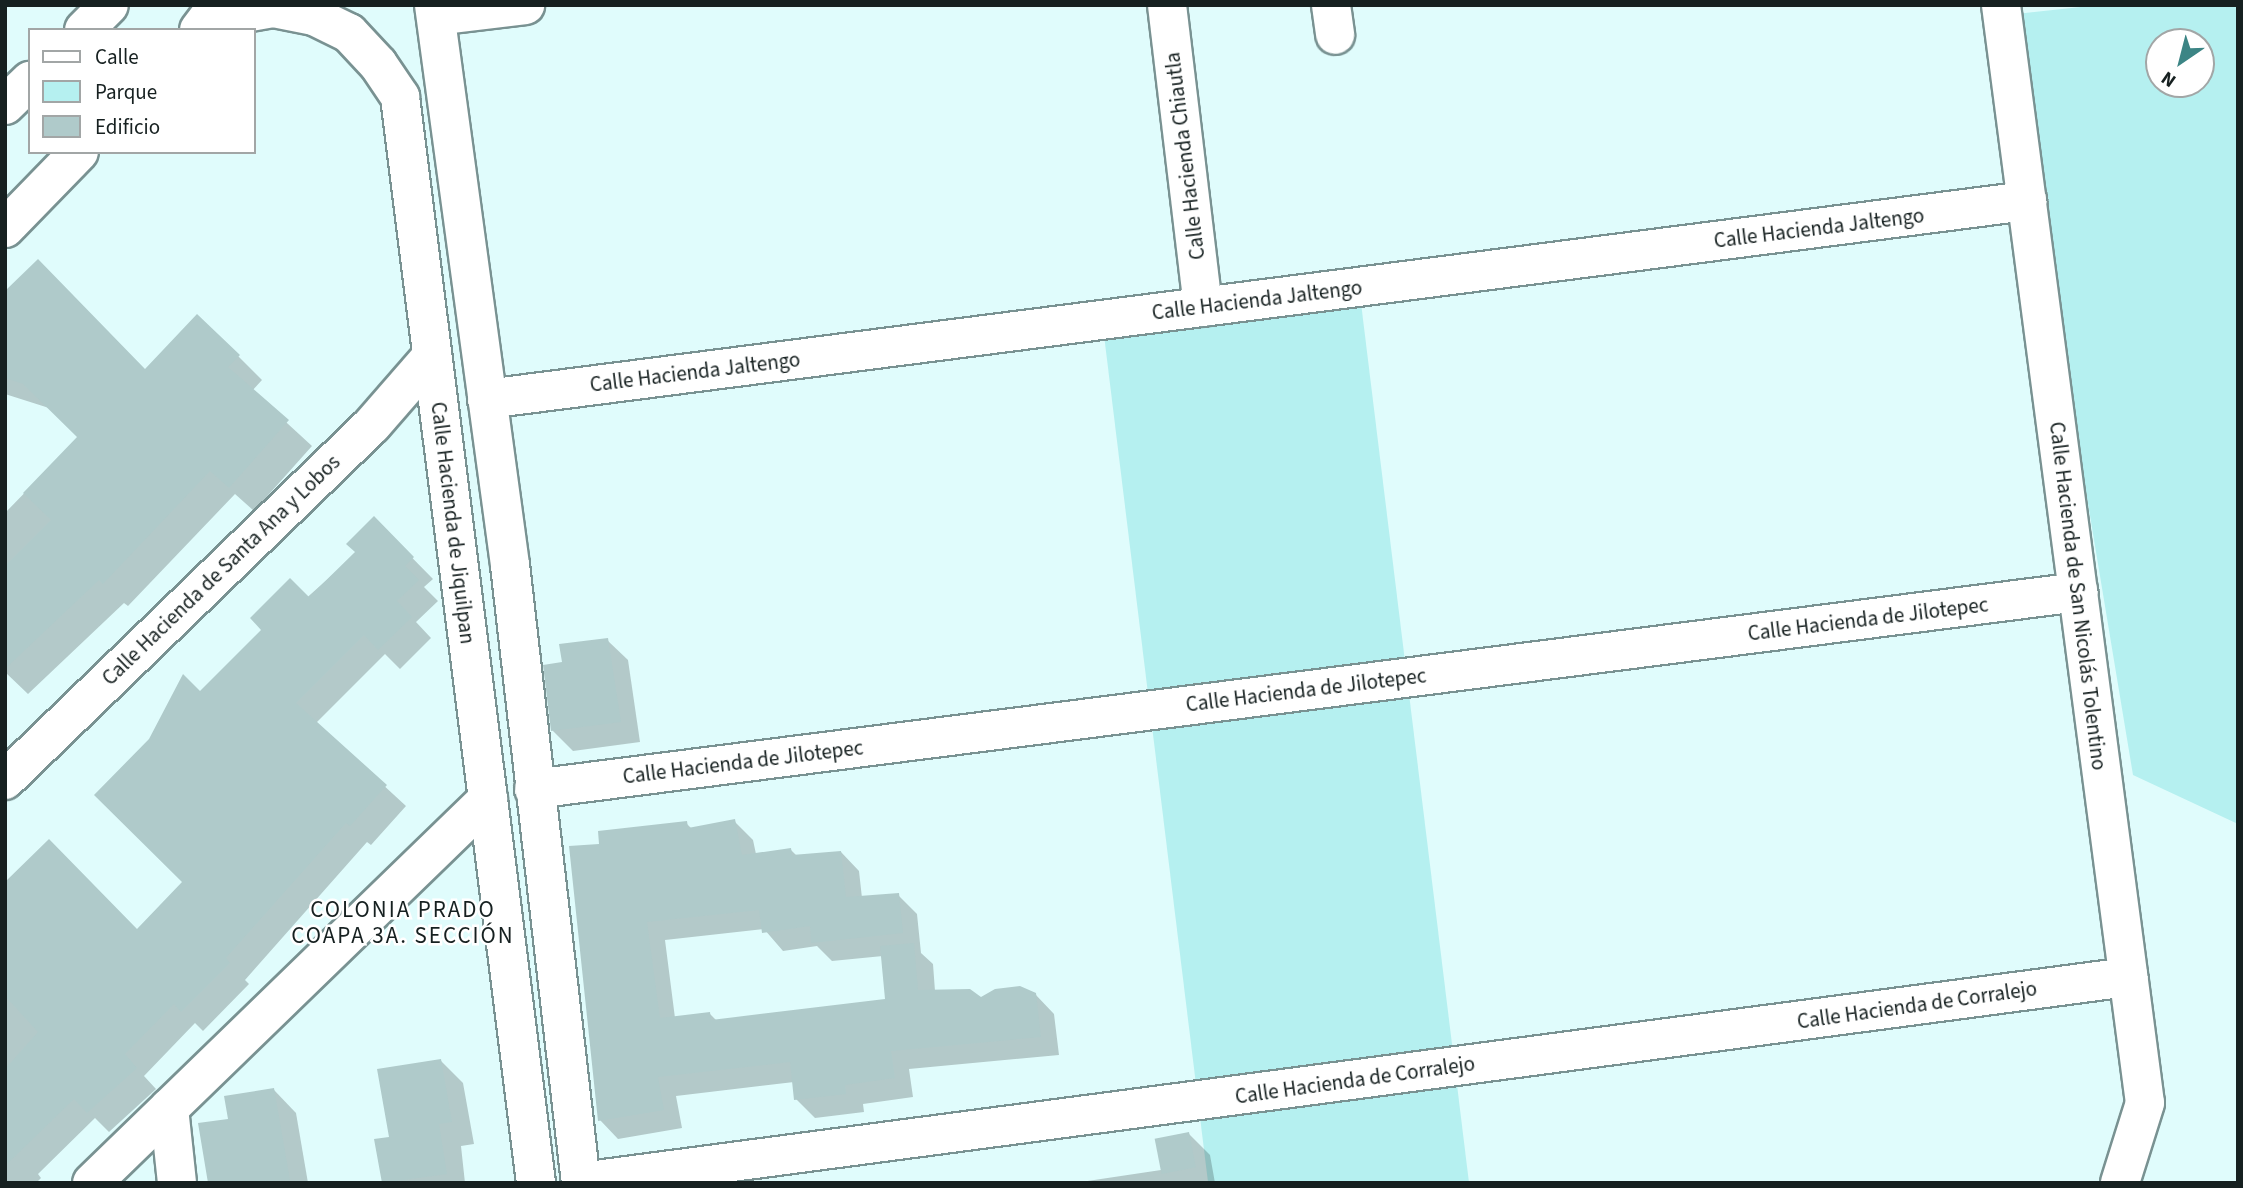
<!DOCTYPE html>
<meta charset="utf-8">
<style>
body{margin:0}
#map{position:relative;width:2243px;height:1188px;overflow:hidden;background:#e0fcfc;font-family:"Source Sans 3",sans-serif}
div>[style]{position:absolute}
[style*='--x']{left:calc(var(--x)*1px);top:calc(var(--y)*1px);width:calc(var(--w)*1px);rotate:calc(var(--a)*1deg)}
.green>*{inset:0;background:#b5f0f0;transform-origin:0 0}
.shadow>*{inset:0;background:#0003}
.building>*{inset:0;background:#afcaca;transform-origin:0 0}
.roads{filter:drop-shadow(2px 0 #799292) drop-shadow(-2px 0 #799292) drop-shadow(0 2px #799292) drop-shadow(0 -2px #799292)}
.minor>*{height:38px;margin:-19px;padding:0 19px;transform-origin:19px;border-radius:19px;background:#fff}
.major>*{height:38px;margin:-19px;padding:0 19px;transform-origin:19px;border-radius:19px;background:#fff}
span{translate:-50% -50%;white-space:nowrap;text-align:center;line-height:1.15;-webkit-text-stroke:5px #fff;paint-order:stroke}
.street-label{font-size:21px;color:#162020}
.neighbourhood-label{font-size:23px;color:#162020;letter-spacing:2px}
.frame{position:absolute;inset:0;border:7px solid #162020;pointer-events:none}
.legend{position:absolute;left:28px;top:28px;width:228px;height:126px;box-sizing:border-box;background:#fff;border:2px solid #a2a6a6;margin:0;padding:9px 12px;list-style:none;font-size:21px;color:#162020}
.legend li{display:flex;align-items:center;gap:14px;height:35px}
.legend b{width:35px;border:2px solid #a2a6a6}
.north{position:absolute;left:2145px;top:28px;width:70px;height:70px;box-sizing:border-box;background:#fff;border:2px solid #a2a6a6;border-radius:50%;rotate:215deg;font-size:19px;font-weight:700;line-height:28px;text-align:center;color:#162020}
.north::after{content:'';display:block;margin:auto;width:24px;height:32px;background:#3c8585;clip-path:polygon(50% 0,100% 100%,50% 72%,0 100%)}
</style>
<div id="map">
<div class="green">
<div style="clip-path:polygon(evenodd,2099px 5px,2238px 5px,2238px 824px,2133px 775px,2007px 15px,2099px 5px,2159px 42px,2201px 42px,2201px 84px,2159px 84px,2159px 42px)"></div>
<div style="left:1361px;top:303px;width:886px;height:259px;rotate:83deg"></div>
</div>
<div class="shadow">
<div style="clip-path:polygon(5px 294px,146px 371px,238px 356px,262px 380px,252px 391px,312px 446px,254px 511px,235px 494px,128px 606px,124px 603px,28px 694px,5px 672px,5px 513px,79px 437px,49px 408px,5px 394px)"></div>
<div style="clip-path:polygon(374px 519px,433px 579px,424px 587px,438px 601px,416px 622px,431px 638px,400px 669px,385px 654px,316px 723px,406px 806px,371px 845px,367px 842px,245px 980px,249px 984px,203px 1031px,195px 1023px,144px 1076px,156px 1089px,109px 1132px,95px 1118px,38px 1174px,41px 1178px,36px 1183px,5px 1183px,5px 884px,137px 931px,185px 883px,200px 693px,357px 553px)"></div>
<div style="clip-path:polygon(607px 640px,628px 660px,640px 742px,573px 751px,553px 731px,564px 664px)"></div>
<div style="clip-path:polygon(evenodd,734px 821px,753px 840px,756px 854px,790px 849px,797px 856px,841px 852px,859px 871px,862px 898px,898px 895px,917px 914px,921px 953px,933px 964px,935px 991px,981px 999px,1035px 994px,1054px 1014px,1059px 1055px,909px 1069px,913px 1097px,863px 1104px,864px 1112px,815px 1118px,796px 1099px,794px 1082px,676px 1096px,682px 1128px,618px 1139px,600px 1120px,601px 845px,686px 823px,692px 829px,734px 821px,764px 929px,783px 951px,817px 946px,832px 961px,883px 956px,887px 1001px,717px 1021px,710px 1014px,675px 1018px,665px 940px,764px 929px)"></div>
<div style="clip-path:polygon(441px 1061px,463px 1083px,474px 1144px,461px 1146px,465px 1183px,384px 1183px,376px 1141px,391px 1138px)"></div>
<div style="clip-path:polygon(274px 1090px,296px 1113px,308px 1183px,210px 1183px,230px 1120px)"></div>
<div style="clip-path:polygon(1189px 1134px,1210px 1155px,1215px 1183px,1074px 1183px,1161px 1170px)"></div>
</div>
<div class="building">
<div style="clip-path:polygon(38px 259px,145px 369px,197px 314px,240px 355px,228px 367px,289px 420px,229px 488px,210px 471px,103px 584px,99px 580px,5px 669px,5px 566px,51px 520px,23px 493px,77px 437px,23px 384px,5px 378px,5px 291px)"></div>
<div style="clip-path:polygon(374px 516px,414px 557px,405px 566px,419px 580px,397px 601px,412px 617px,378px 650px,364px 635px,296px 703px,387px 785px,350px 826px,346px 823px,226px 958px,230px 963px,181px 1012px,174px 1004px,125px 1054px,137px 1068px,87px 1113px,74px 1099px,5px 1166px,5px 1069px,38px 1032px,5px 996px,5px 882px,49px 839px,137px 929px,182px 882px,94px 795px,149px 739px,183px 674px,200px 691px,261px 630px,250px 618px,290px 578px,309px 597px,355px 552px,346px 544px)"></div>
<div style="clip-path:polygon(608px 638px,621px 722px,551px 731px,543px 665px,562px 662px,559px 644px)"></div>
<div style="clip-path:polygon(735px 819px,742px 855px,791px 848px,792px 855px,841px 851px,846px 897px,899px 893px,903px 933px,811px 943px,810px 926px,762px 933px,759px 910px,647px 922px,660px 1018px,710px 1012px,711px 1020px,885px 999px,880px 946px,914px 943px,918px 990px,970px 989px,981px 997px,995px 989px,1020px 986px,1036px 993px,1041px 1037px,891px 1051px,895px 1078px,845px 1085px,846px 1094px,794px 1100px,790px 1062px,658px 1077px,664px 1110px,598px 1121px,569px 846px,599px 844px,598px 831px,687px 821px,688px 828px)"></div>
<div style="clip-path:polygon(441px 1059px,452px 1122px,439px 1124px,447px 1174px,382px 1183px,374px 1139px,389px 1137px,377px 1069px)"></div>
<div style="clip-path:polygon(274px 1088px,290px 1180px,208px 1183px,198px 1123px,228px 1119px,224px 1096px)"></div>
<div style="left:1189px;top:1132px;width:36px;height:35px;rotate:79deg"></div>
</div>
<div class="roads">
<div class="minor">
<div style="--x:434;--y:5;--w:565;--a:82.27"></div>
<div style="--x:510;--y:565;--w:622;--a:83.45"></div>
<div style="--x:1167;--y:5;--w:304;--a:83.2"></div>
<div style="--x:1331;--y:5;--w:30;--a:82"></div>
<div style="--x:2001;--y:5;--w:1107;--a:82.53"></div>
<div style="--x:2145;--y:1103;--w:84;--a:107.4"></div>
<div style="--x:436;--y:16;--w:90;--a:-7"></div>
<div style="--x:203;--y:30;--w:39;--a:-24"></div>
<div style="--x:239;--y:14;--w:36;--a:-10"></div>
<div style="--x:274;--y:8;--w:41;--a:11.3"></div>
<div style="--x:314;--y:16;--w:39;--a:26"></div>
<div style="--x:349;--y:33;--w:42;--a:46.9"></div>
<div style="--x:378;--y:64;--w:40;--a:56"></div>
<div style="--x:400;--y:97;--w:1094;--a:82.86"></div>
<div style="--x:487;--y:399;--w:1553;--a:-7.33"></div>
<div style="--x:5;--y:780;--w:511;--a:-44.05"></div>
<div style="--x:372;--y:425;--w:91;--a:-49"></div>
<div style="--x:534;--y:789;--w:1557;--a:-7.27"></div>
<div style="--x:169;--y:1108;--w:75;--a:83.9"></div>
<div style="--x:581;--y:1182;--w:1561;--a:-7.55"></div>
<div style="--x:92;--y:1183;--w:552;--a:-44.12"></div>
</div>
<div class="major">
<div style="--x:84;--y:30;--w:35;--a:-45"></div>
<div style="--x:199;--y:30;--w:31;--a:-53"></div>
<div style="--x:5;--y:105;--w:35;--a:-44"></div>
<div style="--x:5;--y:228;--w:106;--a:-45.8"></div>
</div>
</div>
<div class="street-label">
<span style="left:1185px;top:156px;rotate:-97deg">Calle Hacienda Chiautla</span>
<span style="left:1819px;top:228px;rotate:-7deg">Calle Hacienda Jaltengo</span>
<span style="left:1257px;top:300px;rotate:-7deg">Calle Hacienda Jaltengo</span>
<span style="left:695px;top:372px;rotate:-7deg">Calle Hacienda Jaltengo</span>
<span style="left:453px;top:523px;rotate:83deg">Calle Hacienda de Jiquilpan</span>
<span style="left:221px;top:570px;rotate:-44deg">Calle Hacienda de Santa Ana y Lobos</span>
<span style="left:2078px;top:596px;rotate:83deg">Calle Hacienda de San Nicolás Tolentino</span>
<span style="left:1868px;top:619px;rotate:-7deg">Calle Hacienda de Jilotepec</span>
<span style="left:1306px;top:690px;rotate:-7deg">Calle Hacienda de Jilotepec</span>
<span style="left:743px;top:762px;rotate:-7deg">Calle Hacienda de Jilotepec</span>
<span style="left:1917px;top:1005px;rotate:-8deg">Calle Hacienda de Corralejo</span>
<span style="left:1355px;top:1080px;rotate:-8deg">Calle Hacienda de Corralejo</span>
</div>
<div class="neighbourhood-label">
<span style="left:403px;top:923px">COLONIA PRADO<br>COAPA 3A. SECCIÓN</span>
</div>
<div class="frame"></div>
<ul class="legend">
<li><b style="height:9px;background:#fff"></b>Calle</li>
<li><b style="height:19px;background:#b5f0f0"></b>Parque</li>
<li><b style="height:19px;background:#afcaca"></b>Edificio</li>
</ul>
<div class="north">N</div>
</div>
